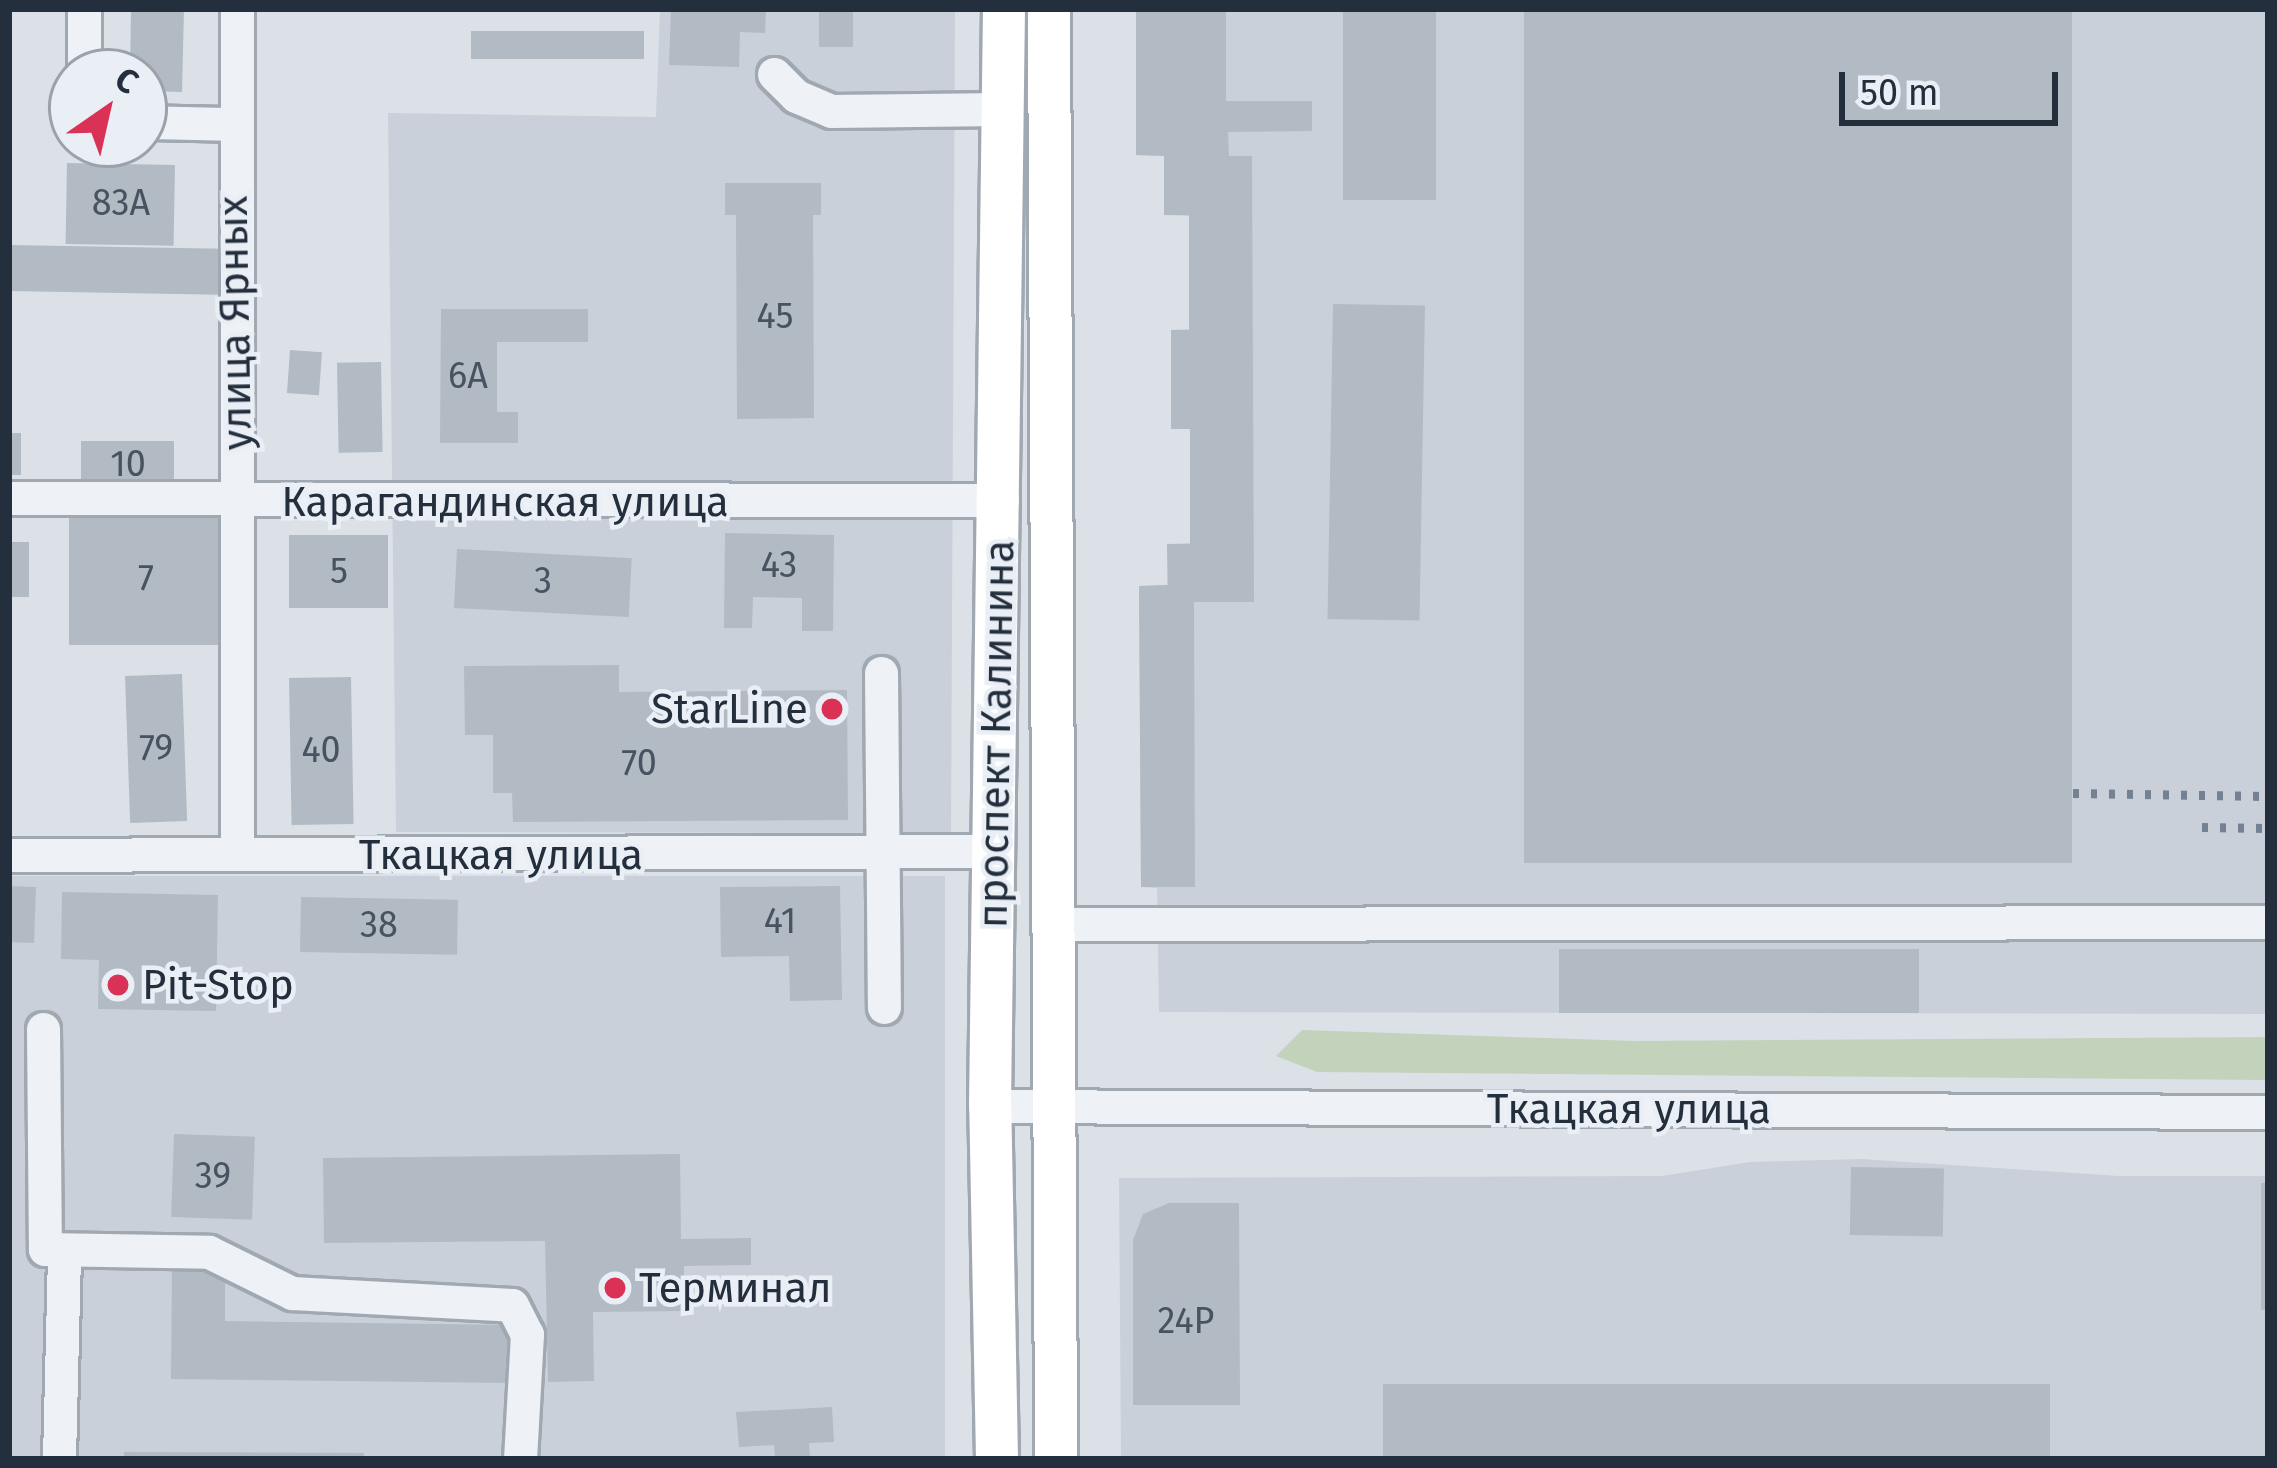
<!DOCTYPE html>
<meta charset="utf-8">
<style>
body{margin:0}
#map{position:relative;width:2277px;height:1468px;overflow:hidden;background:#dbe1e7;font-family:"Fira Sans",sans-serif}
div>[style]{position:absolute}
[style*='--x']{left:calc(var(--x)*1px);top:calc(var(--y)*1px);width:calc(var(--w)*1px);rotate:calc(var(--a)*1deg)}
.built>*{inset:0;background:#c9d0d9;transform-origin:0 0}
.green>*{inset:0;background:#c3d2bb}
.building>*{inset:0;background:#b2bac4;transform-origin:0 0}
.roads{filter:drop-shadow(3px 0 #a0a8b1) drop-shadow(-3px 0 #a0a8b1) drop-shadow(0 3px #a0a8b1) drop-shadow(0 -3px #a0a8b1)}
.minor>*{height:33px;margin:-16.5px;padding:0 16.5px;transform-origin:16.5px;border-radius:16.5px;background:#eef1f5}
.major>*{height:42px;margin:-21px;padding:0 21px;transform-origin:21px;border-radius:21px;background:#fff}
.rail>*{height:9px;margin-top:-4.5px;transform-origin:0;background:repeating-linear-gradient(90deg,#738192 0 6px,transparent 0 18px)}
.dots>*{width:33px;height:33px;translate:-50% -50%;box-sizing:border-box;border:6px solid #eaeff5;border-radius:50%}
span{translate:-50% -50%;white-space:nowrap;text-align:center;line-height:1.15;-webkit-text-stroke:9px #eaeff5;paint-order:stroke}
.number-label{font-size:36px;color:#485260}
.number-label span{-webkit-text-stroke-width:0}
.street-label{font-size:42px;color:#242f3e}
.poi-label{font-size:42px;color:#242f3e}
.right{translate:-100% -50%;text-align:right}
.left{translate:0 -50%;text-align:left}
.frame{position:absolute;inset:0;border:12px solid #242f3e;pointer-events:none}
.north{position:absolute;left:48px;top:48px;width:120px;height:120px;box-sizing:border-box;background:#eaeff5;border:3px solid #9ba2ac;border-radius:50%;rotate:34deg;font-size:33px;font-weight:700;line-height:48px;text-align:center;color:#242f3e}
.north::after{content:'';display:block;margin:auto;width:42px;height:54px;background:#da3256;clip-path:polygon(50% 0,100% 100%,50% 72%,0 100%)}
.scale{position:absolute;left:1839px;top:72px;width:219px;height:54px;box-sizing:border-box;border:6px solid #242f3e;border-top:0;padding-left:15px;font-size:36px;line-height:42px;white-space:nowrap;color:#242f3e;-webkit-text-stroke:9px #eaeff5;paint-order:stroke}
</style>
<div id="map">
<div class="built">
<div style="clip-path:polygon(660px 9px,955px 9px,951px 833px,396px 832px,388px 113px,656px 117px)"></div>
<div style="clip-path:polygon(1136px 9px,2268px 9px,2268px 1014px,1159px 1012px,1157px 888px,1141px 887px,1139px 586px,1167px 585px,1167px 544px,1190px 543px,1190px 429px,1171px 429px,1171px 330px,1189px 329px,1189px 216px,1164px 215px,1164px 156px,1136px 155px)"></div>
<div style="left:9px;top:876px;width:936px;height:583px"></div>
<div style="clip-path:polygon(1862px 1159px,2119px 1176px,2268px 1176px,2268px 1459px,1121px 1459px,1119px 1178px,1662px 1176px,1750px 1162px)"></div>
</div>
<div class="green">
<div style="clip-path:polygon(1302px 1030px,1635px 1041px,2268px 1037px,2268px 1080px,1317px 1072px,1276px 1056px)"></div>
</div>
<div class="building">
<div style="clip-path:polygon(131px 9px,184px 9px,182px 92px,144px 91px,144px 72px,130px 72px)"></div>
<div style="clip-path:polygon(671px 9px,766px 9px,765px 33px,740px 32px,739px 67px,669px 65px)"></div>
<div style="left:819px;top:9px;width:34px;height:38px"></div>
<div style="clip-path:polygon(1136px 9px,1226px 9px,1226px 101px,1312px 101px,1312px 131px,1228px 132px,1229px 156px,1252px 156px,1254px 602px,1194px 602px,1195px 887px,1141px 887px,1139px 586px,1168px 585px,1167px 544px,1190px 544px,1190px 429px,1171px 429px,1171px 330px,1189px 330px,1189px 215px,1164px 215px,1164px 156px,1136px 155px)"></div>
<div style="left:1343px;top:9px;width:93px;height:191px"></div>
<div style="left:1524px;top:9px;width:548px;height:854px"></div>
<div style="left:471px;top:31px;width:173px;height:28px"></div>
<div style="left:67px;top:163px;width:108px;height:81px;rotate:1deg"></div>
<div style="clip-path:polygon(725px 183px,821px 183px,821px 215px,813px 215px,814px 418px,737px 419px,736px 215px,725px 215px)"></div>
<div style="left:9px;top:245px;width:214px;height:46px;rotate:1deg"></div>
<div style="left:1333px;top:304px;width:92px;height:315px;rotate:1deg"></div>
<div style="clip-path:polygon(441px 309px,588px 309px,588px 342px,497px 342px,497px 412px,518px 412px,518px 443px,440px 443px)"></div>
<div style="left:290px;top:350px;width:32px;height:43px;rotate:4deg"></div>
<div style="left:381px;top:362px;width:90px;height:44px;rotate:89deg"></div>
<div style="left:9px;top:433px;width:12px;height:42px"></div>
<div style="left:81px;top:441px;width:93px;height:49px"></div>
<div style="left:69px;top:512px;width:154px;height:133px"></div>
<div style="clip-path:polygon(725px 533px,834px 535px,833px 631px,802px 631px,802px 598px,753px 597px,752px 628px,724px 628px)"></div>
<div style="left:289px;top:535px;width:99px;height:73px"></div>
<div style="left:9px;top:542px;width:20px;height:55px"></div>
<div style="left:457px;top:549px;width:175px;height:59px;rotate:3deg"></div>
<div style="clip-path:polygon(619px 665px,619px 692px,847px 690px,848px 820px,513px 822px,512px 793px,493px 793px,493px 735px,465px 735px,464px 666px)"></div>
<div style="left:182px;top:674px;width:147px;height:57px;rotate:88deg"></div>
<div style="left:351px;top:677px;width:147px;height:62px;rotate:89deg"></div>
<div style="left:9px;top:886px;width:27px;height:56px;rotate:2deg"></div>
<div style="clip-path:polygon(840px 886px,842px 1000px,790px 1001px,789px 956px,721px 957px,720px 887px)"></div>
<div style="clip-path:polygon(62px 892px,218px 895px,216px 1011px,98px 1009px,99px 960px,61px 959px)"></div>
<div style="left:301px;top:897px;width:157px;height:55px;rotate:1deg"></div>
<div style="left:1919px;top:949px;width:64px;height:360px;rotate:90deg"></div>
<div style="left:174px;top:1134px;width:81px;height:83px;rotate:2deg"></div>
<div style="clip-path:polygon(680px 1154px,681px 1239px,751px 1238px,751px 1265px,684px 1266px,684px 1311px,593px 1312px,594px 1381px,548px 1382px,545px 1241px,324px 1243px,323px 1158px)"></div>
<div style="left:1851px;top:1167px;width:93px;height:68px;rotate:1deg"></div>
<div style="left:2261px;top:1183px;width:7px;height:127px"></div>
<div style="clip-path:polygon(1169px 1203px,1239px 1203px,1240px 1405px,1133px 1405px,1133px 1240px,1143px 1214px)"></div>
<div style="clip-path:polygon(172px 1267px,225px 1268px,225px 1321px,514px 1325px,513px 1383px,171px 1379px)"></div>
<div style="left:1383px;top:1384px;width:667px;height:75px"></div>
<div style="clip-path:polygon(832px 1407px,834px 1442px,809px 1443px,810px 1459px,775px 1459px,774px 1445px,739px 1447px,736px 1412px)"></div>
<div style="clip-path:polygon(124px 1452px,364px 1453px,364px 1459px,124px 1459px)"></div>
</div>
<div class="roads">
<div class="minor">
<div style="--x:84;--y:72;--w:63;--a:-90"></div>
<div style="--x:774;--y:74;--w:31;--a:45"></div>
<div style="--x:796;--y:96;--w:38;--a:23"></div>
<div style="--x:831;--y:111;--w:173;--a:-0.7"></div>
<div style="--x:144;--y:122;--w:88;--a:1.3"></div>
<div style="--x:9;--y:498;--w:993;--a:0.12"></div>
<div style="--x:881;--y:673;--w:334;--a:89.5"></div>
<div style="--x:237;--y:854;--w:845;--a:-90"></div>
<div style="--x:9;--y:855;--w:984;--a:-0.23"></div>
<div style="--x:1051;--y:924;--w:1217;--a:-0.09"></div>
<div style="--x:43;--y:1029;--w:220;--a:89.5"></div>
<div style="--x:45;--y:1249;--w:164;--a:1"></div>
<div style="--x:209;--y:1252;--w:93;--a:26.3"></div>
<div style="--x:292;--y:1293;--w:220;--a:3.1"></div>
<div style="--x:512;--y:1305;--w:33;--a:63"></div>
<div style="--x:527;--y:1334;--w:125;--a:93.2"></div>
<div style="--x:990;--y:1106;--w:1278;--a:0.27"></div>
<div style="--x:59;--y:1459;--w:204;--a:-88.6"></div>
</div>
<div class="major">
<div style="--x:1049;--y:9;--w:1450;--a:89.72"></div>
<div style="--x:997;--y:1459;--w:353;--a:-91.1"></div>
<div style="--x:990;--y:1106;--w:1097;--a:-89.27"></div>
</div>
</div>
<div class="rail">
<div style="--x:2073;--y:793;--w:195;--a:0.9"></div>
<div style="--x:2202;--y:827;--w:66;--a:0.9"></div>
</div>
<div class="dots">
<div style="left:832px;top:709px;background:#da3256"></div>
<div style="left:118px;top:985px;background:#da3256"></div>
<div style="left:615px;top:1288px;background:#da3256"></div>
</div>
<div class="number-label">
<span style="left:121px;top:204px">83А</span>
<span style="left:775px;top:317px">45</span>
<span style="left:468px;top:377px">6А</span>
<span style="left:128px;top:465px">10</span>
<span style="left:779px;top:566px">43</span>
<span style="left:339px;top:572px">5</span>
<span style="left:146px;top:579px">7</span>
<span style="left:543px;top:582px">3</span>
<span style="left:156px;top:749px">79</span>
<span style="left:321px;top:751px">40</span>
<span style="left:639px;top:764px">70</span>
<span style="left:780px;top:922px">41</span>
<span style="left:379px;top:926px">38</span>
<span style="left:213px;top:1177px">39</span>
<span style="left:1186px;top:1322px">24Р</span>
</div>
<div class="street-label">
<span style="left:235px;top:323px;rotate:-91deg">улица Ярных</span>
<span style="left:505px;top:502px">Карагандинская улица</span>
<span style="left:996px;top:734px;rotate:-89deg">проспект Калинина</span>
<span style="left:501px;top:855px">Ткацкая улица</span>
<span style="left:1629px;top:1109px">Ткацкая улица</span>
</div>
<div class="poi-label">
<span class="right" style="left:808px;top:709px">StarLine</span>
<span class="left" style="left:142px;top:985px">Pit-Stop</span>
<span class="left" style="left:639px;top:1288px">Терминал</span>
</div>
<div class="frame"></div>
<div class="north">С</div>
<div class="scale">50 m</div>
</div>
